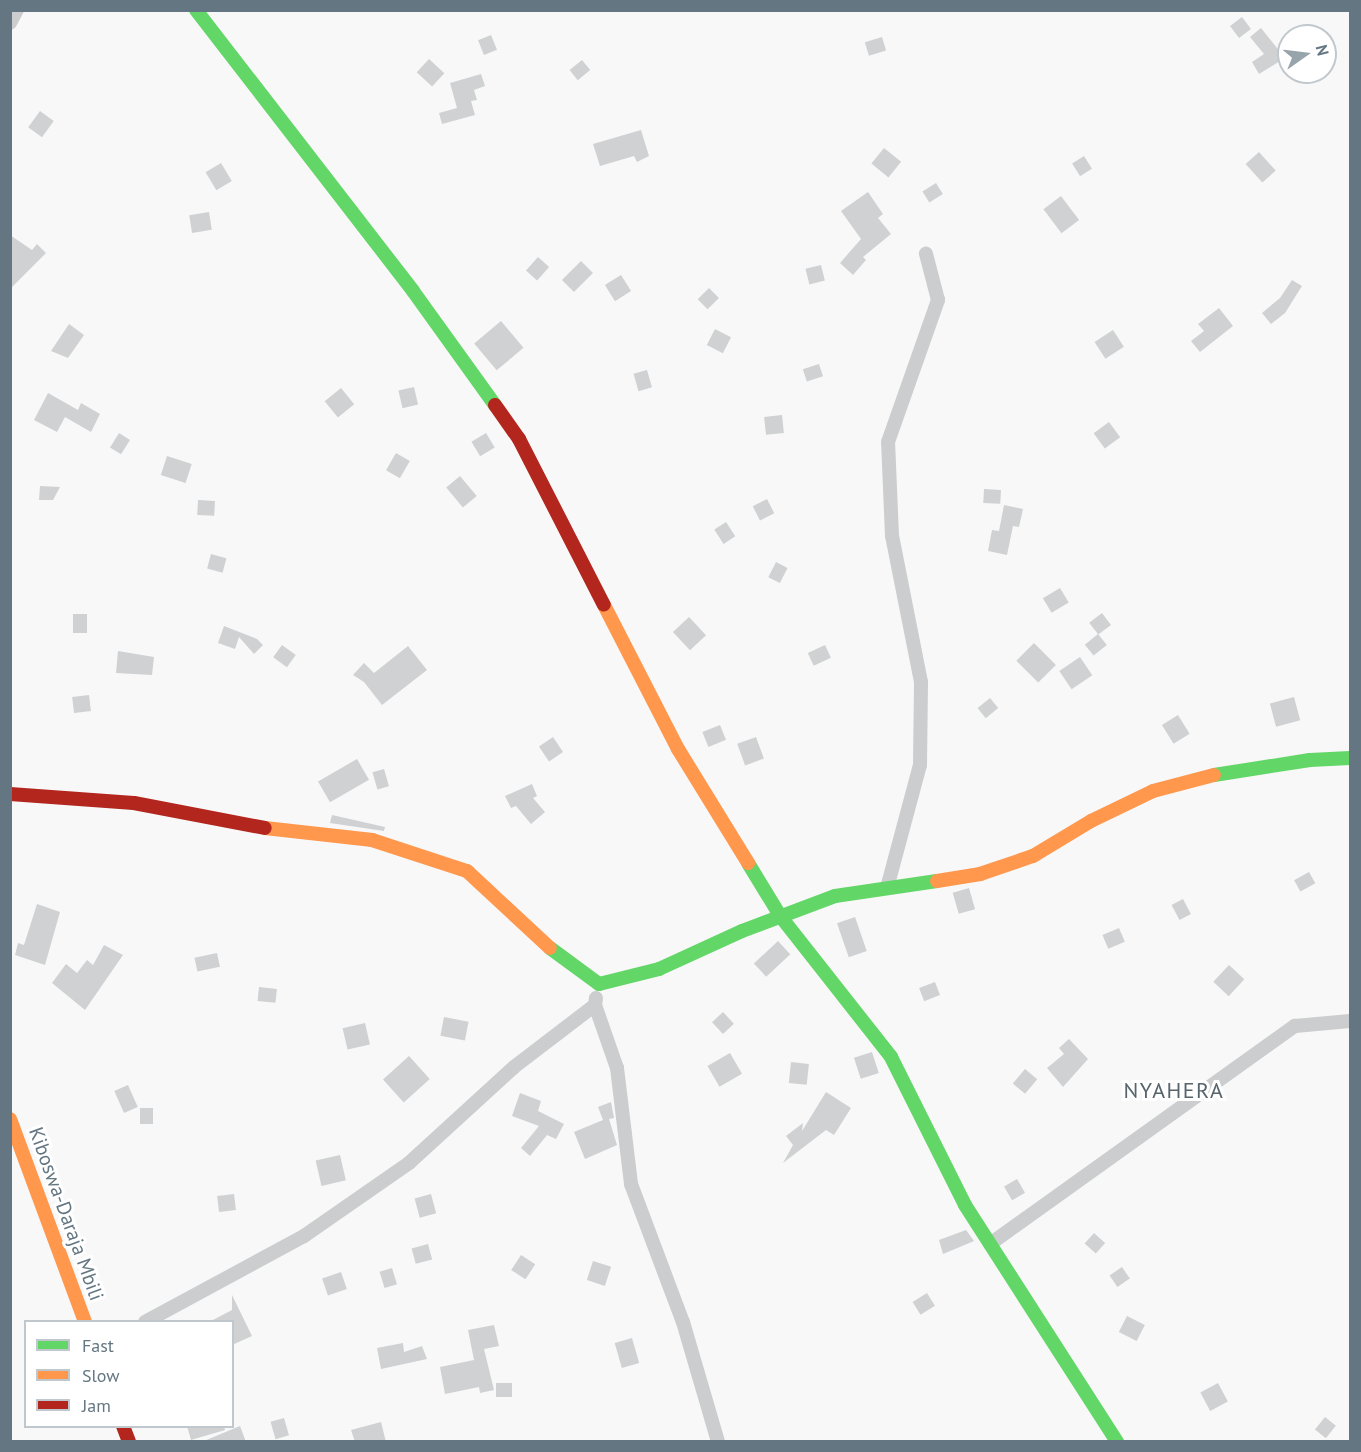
<!DOCTYPE html>
<style>
body{margin:0}
#map{position:relative;width:1361px;height:1452px;overflow:hidden;background:#f8f8f8;font-family:"PT Sans",sans-serif}
div>[style]{position:absolute}
[style*='--x']{left:calc(var(--x)*1px);top:calc(var(--y)*1px);width:calc(var(--w)*1px);rotate:calc(var(--a)*1deg)}
.building>*{inset:0;background:#cfd1d2;transform-origin:0 0}
.street>*{height:14px;margin:-7px;padding:0 7px;transform-origin:7px;border-radius:7px;background:#cbcdce}
.fast>*{height:14px;margin:-7px;padding:0 7px;transform-origin:7px;border-radius:7px;background:#63d668}
.slow>*{height:14px;margin:-7px;padding:0 7px;transform-origin:7px;border-radius:7px;background:#ff974d}
.jam>*{height:14px;margin:-7px;padding:0 7px;transform-origin:7px;border-radius:7px;background:#b3261e}
span{translate:-50% -50%;white-space:nowrap;text-align:center;line-height:1.15;-webkit-text-stroke:6px #fff;paint-order:stroke}
.street-label{font-size:20px;color:#647681}
.quarter-label{font-size:22px;color:#56646c;letter-spacing:1.5px}
.frame{position:absolute;inset:0;border:12px solid #647681;pointer-events:none}
.legend{position:absolute;left:24px;top:1320px;width:210px;height:108px;box-sizing:border-box;background:#fff;border:2px solid #c1c8cd;margin:0;padding:8px 10px;list-style:none;font-size:18px;color:#647681}
.legend li{display:flex;align-items:center;gap:12px;height:30px}
.legend b{width:30px;border:2px solid #c1c8cd}
.north{position:absolute;left:1277px;top:24px;width:60px;height:60px;box-sizing:border-box;background:#fff;border:2px solid #c1c8cd;border-radius:50%;rotate:76deg;font-size:16px;font-weight:700;line-height:24px;text-align:center;color:#647681}
.north::after{content:'';display:block;margin:auto;width:21px;height:27px;background:#98a4ab;clip-path:polygon(50% 0,100% 100%,50% 72%,0 100%)}
</style>
<div id="map">
<div class="building">
<div style="left:1242px;top:17px;width:15px;height:15px;rotate:53deg"></div>
<div style="clip-path:polygon(1261px 28px,1285px 58px,1259px 74px,1252px 62px,1264px 54px,1250px 37px)"></div>
<div style="left:491px;top:35px;width:16px;height:14px;rotate:68deg"></div>
<div style="left:882px;top:37px;width:14px;height:18px;rotate:73deg"></div>
<div style="left:429px;top:59px;width:21px;height:18px;rotate:43deg"></div>
<div style="left:582px;top:60px;width:13px;height:16px;rotate:51deg"></div>
<div style="clip-path:polygon(481px 74px,485px 86px,474px 90px,477px 100px,471px 101px,475px 115px,442px 124px,439px 113px,457px 108px,450px 83px)"></div>
<div style="left:40px;top:111px;width:17px;height:20px;rotate:36deg"></div>
<div style="clip-path:polygon(641px 130px,649px 156px,637px 162px,634px 156px,600px 166px,593px 144px)"></div>
<div style="left:884px;top:148px;width:22px;height:20px;rotate:39deg"></div>
<div style="left:1259px;top:152px;width:25px;height:18px;rotate:48deg"></div>
<div style="left:1084px;top:156px;width:15px;height:14px;rotate:58deg"></div>
<div style="left:221px;top:163px;width:21px;height:18px;rotate:59deg"></div>
<div style="left:936px;top:183px;width:13px;height:16px;rotate:58deg"></div>
<div style="clip-path:polygon(868px 192px,883px 214px,878px 218px,891px 234px,863px 257px,866px 260px,853px 275px,840px 263px,861px 239px,841px 211px)"></div>
<div style="left:1061px;top:196px;width:30px;height:22px;rotate:53deg"></div>
<div style="left:209px;top:212px;width:18px;height:20px;rotate:81deg"></div>
<div style="clip-path:polygon(10px 235px,32px 250px,37px 244px,46px 253px,10px 289px)"></div>
<div style="left:538px;top:257px;width:15px;height:18px;rotate:42deg"></div>
<div style="left:581px;top:261px;width:17px;height:27px;rotate:45deg"></div>
<div style="left:821px;top:265px;width:16px;height:16px;rotate:76deg"></div>
<div style="left:621px;top:275px;width:19px;height:19px;rotate:58deg"></div>
<div style="clip-path:polygon(1292px 280px,1302px 286px,1285px 313px,1271px 324px,1262px 313px,1280px 298px)"></div>
<div style="left:709px;top:288px;width:14px;height:16px;rotate:45deg"></div>
<div style="clip-path:polygon(1219px 308px,1233px 326px,1200px 352px,1191px 341px,1204px 331px,1198px 324px)"></div>
<div style="left:501px;top:321px;width:35px;height:35px;rotate:50deg"></div>
<div style="clip-path:polygon(69px 324px,84px 335px,68px 358px,51px 351px)"></div>
<div style="left:715px;top:329px;width:18px;height:18px;rotate:27deg"></div>
<div style="left:1113px;top:330px;width:20px;height:22px;rotate:57deg"></div>
<div style="left:819px;top:364px;width:13px;height:17px;rotate:72deg"></div>
<div style="left:647px;top:370px;width:18px;height:14px;rotate:74deg"></div>
<div style="left:414px;top:387px;width:18px;height:16px;rotate:77deg"></div>
<div style="left:341px;top:388px;width:21px;height:21px;rotate:51deg"></div>
<div style="clip-path:polygon(48px 393px,78px 410px,81px 403px,100px 414px,91px 432px,65px 417px,57px 432px,34px 420px)"></div>
<div style="left:782px;top:415px;width:18px;height:18px;rotate:84deg"></div>
<div style="left:1109px;top:422px;width:19px;height:19px;rotate:54deg"></div>
<div style="left:119px;top:433px;width:13px;height:17px;rotate:32deg"></div>
<div style="left:486px;top:433px;width:17px;height:17px;rotate:59deg"></div>
<div style="left:396px;top:453px;width:16px;height:20px;rotate:30deg"></div>
<div style="left:167px;top:456px;width:26px;height:20px;rotate:18deg"></div>
<div style="left:460px;top:476px;width:26px;height:18px;rotate:50deg"></div>
<div style="clip-path:polygon(40px 486px,60px 487px,53px 500px,39px 500px)"></div>
<div style="left:984px;top:489px;width:17px;height:14px;rotate:3deg"></div>
<div style="left:767px;top:499px;width:16px;height:16px;rotate:63deg"></div>
<div style="left:198px;top:500px;width:17px;height:15px;rotate:3deg"></div>
<div style="clip-path:polygon(1004px 505px,1023px 509px,1019px 527px,1013px 526px,1007px 555px,988px 551px,992px 530px,999px 531px)"></div>
<div style="left:726px;top:522px;width:17px;height:14px;rotate:57deg"></div>
<div style="left:211px;top:554px;width:16px;height:15px;rotate:15deg"></div>
<div style="left:776px;top:562px;width:13px;height:17px;rotate:27deg"></div>
<div style="left:1060px;top:588px;width:17px;height:20px;rotate:59deg"></div>
<div style="left:1102px;top:613px;width:15px;height:16px;rotate:53deg"></div>
<div style="left:73px;top:614px;width:14px;height:19px"></div>
<div style="left:689px;top:617px;width:25px;height:22px;rotate:47deg"></div>
<div style="clip-path:polygon(224px 626px,257px 639px,263px 645px,254px 654px,239px 637px,235px 649px,218px 643px)"></div>
<div style="left:1098px;top:634px;width:14px;height:17px;rotate:51deg"></div>
<div style="left:1034px;top:643px;width:31px;height:25px;rotate:45deg"></div>
<div style="left:282px;top:645px;width:17px;height:15px;rotate:36deg"></div>
<div style="left:825px;top:645px;width:14px;height:19px;rotate:65deg"></div>
<div style="clip-path:polygon(408px 646px,427px 670px,382px 705px,364px 682px,353px 675px,364px 663px,374px 673px)"></div>
<div style="clip-path:polygon(118px 651px,154px 657px,152px 675px,116px 673px)"></div>
<div style="left:1080px;top:657px;width:22px;height:25px;rotate:56deg"></div>
<div style="left:89px;top:695px;width:16px;height:17px;rotate:83deg"></div>
<div style="left:1294px;top:697px;width:24px;height:25px;rotate:75deg"></div>
<div style="left:990px;top:698px;width:13px;height:16px;rotate:51deg"></div>
<div style="left:1178px;top:715px;width:22px;height:19px;rotate:58deg"></div>
<div style="left:720px;top:725px;width:16px;height:19px;rotate:68deg"></div>
<div style="left:553px;top:737px;width:18px;height:17px;rotate:56deg"></div>
<div style="left:756px;top:737px;width:23px;height:20px;rotate:70deg"></div>
<div style="left:357px;top:759px;width:24px;height:45px;rotate:60deg"></div>
<div style="left:384px;top:769px;width:18px;height:12px;rotate:74deg"></div>
<div style="clip-path:polygon(532px 784px,537px 796px,533px 798px,545px 812px,531px 824px,516px 806px,511px 808px,505px 796px)"></div>
<div style="clip-path:polygon(332px 815px,385px 827px,384px 831px,330px 823px)"></div>
<div style="left:1309px;top:872px;width:13px;height:17px;rotate:61deg"></div>
<div style="left:969px;top:888px;width:22px;height:17px;rotate:74deg"></div>
<div style="left:1183px;top:899px;width:17px;height:13px;rotate:62deg"></div>
<div style="clip-path:polygon(37px 904px,60px 912px,45px 965px,15px 955px,18px 943px,24px 945px)"></div>
<div style="left:855px;top:917px;width:36px;height:19px;rotate:71deg"></div>
<div style="left:1119px;top:928px;width:15px;height:18px;rotate:67deg"></div>
<div style="left:778px;top:941px;width:18px;height:33px;rotate:47deg"></div>
<div style="clip-path:polygon(104px 945px,123px 955px,85px 1010px,52px 983px,66px 964px,77px 973px,87px 960px,93px 965px)"></div>
<div style="left:217px;top:953px;width:14px;height:23px;rotate:78deg"></div>
<div style="left:1229px;top:965px;width:21px;height:23px;rotate:43deg"></div>
<div style="left:935px;top:982px;width:14px;height:17px;rotate:69deg"></div>
<div style="left:259px;top:987px;width:18px;height:14px;rotate:6deg"></div>
<div style="left:723px;top:1012px;width:16px;height:15px;rotate:47deg"></div>
<div style="left:444px;top:1017px;width:25px;height:19px;rotate:11deg"></div>
<div style="left:365px;top:1023px;width:22px;height:23px;rotate:77deg"></div>
<div style="clip-path:polygon(1069px 1039px,1088px 1059px,1063px 1087px,1047px 1068px,1064px 1054px,1059px 1048px)"></div>
<div style="left:872px;top:1052px;width:22px;height:19px;rotate:72deg"></div>
<div style="left:730px;top:1053px;width:24px;height:26px;rotate:60deg"></div>
<div style="left:409px;top:1056px;width:31px;height:35px;rotate:48deg"></div>
<div style="left:791px;top:1062px;width:18px;height:21px;rotate:6deg"></div>
<div style="left:1025px;top:1069px;width:16px;height:19px;rotate:40deg"></div>
<div style="left:128px;top:1085px;width:24px;height:15px;rotate:66deg"></div>
<div style="clip-path:polygon(826px 1092px,851px 1108px,834px 1135px,826px 1130px,783px 1163px,793px 1145px,786px 1136px,803px 1123px,802px 1131px)"></div>
<div style="clip-path:polygon(520px 1093px,541px 1101px,538px 1111px,564px 1124px,556px 1139px,547px 1135px,530px 1156px,521px 1148px,539px 1126px,512px 1116px)"></div>
<div style="clip-path:polygon(611px 1102px,614px 1118px,609px 1119px,617px 1145px,585px 1159px,574px 1132px,603px 1120px,598px 1107px)"></div>
<div style="left:140px;top:1108px;width:13px;height:16px"></div>
<div style="left:340px;top:1155px;width:26px;height:25px;rotate:77deg"></div>
<div style="left:1017px;top:1179px;width:16px;height:15px;rotate:60deg"></div>
<div style="left:234px;top:1194px;width:16px;height:17px;rotate:83deg"></div>
<div style="left:431px;top:1194px;width:20px;height:17px;rotate:75deg"></div>
<div style="clip-path:polygon(966px 1230px,974px 1241px,943px 1254px,939px 1240px)"></div>
<div style="left:1094px;top:1233px;width:15px;height:14px;rotate:42deg"></div>
<div style="left:428px;top:1244px;width:16px;height:17px;rotate:75deg"></div>
<div style="left:521px;top:1255px;width:17px;height:18px;rotate:33deg"></div>
<div style="left:593px;top:1261px;width:19px;height:20px;rotate:18deg"></div>
<div style="left:1122px;top:1267px;width:14px;height:15px;rotate:56deg"></div>
<div style="left:392px;top:1268px;width:17px;height:13px;rotate:73deg"></div>
<div style="left:341px;top:1272px;width:18px;height:20px;rotate:71deg"></div>
<div style="left:927px;top:1293px;width:15px;height:17px;rotate:58deg"></div>
<div style="clip-path:polygon(232px 1295px,252px 1336px,232px 1345px,232px 1322px,209px 1322px,232px 1310px)"></div>
<div style="left:1127px;top:1316px;width:20px;height:18px;rotate:27deg"></div>
<div style="clip-path:polygon(494px 1325px,499px 1346px,484px 1349px,494px 1390px,480px 1393px,479px 1387px,445px 1394px,440px 1367px,474px 1360px,468px 1330px)"></div>
<div style="left:632px;top:1338px;width:26px;height:18px;rotate:74deg"></div>
<div style="clip-path:polygon(403px 1343px,404px 1352px,422px 1346px,427px 1359px,381px 1369px,377px 1348px)"></div>
<div style="left:512px;top:1383px;width:14px;height:16px;rotate:90deg"></div>
<div style="left:1218px;top:1383px;width:21px;height:20px;rotate:62deg"></div>
<div style="left:1325px;top:1417px;width:14px;height:16px;rotate:39deg"></div>
<div style="left:284px;top:1418px;width:18px;height:14px;rotate:74deg"></div>
<div style="clip-path:polygon(381px 1422px,386px 1442px,355px 1442px,351px 1430px)"></div>
<div style="clip-path:polygon(187px 1426px,224px 1426px,225px 1430px,191px 1440px)"></div>
<div style="clip-path:polygon(240px 1426px,246px 1442px,204px 1442px,204px 1441px)"></div>
</div>
<div class="street">
<div style="--x:10;--y:23;--w:15;--a:-62"></div>
<div style="--x:887;--y:888;--w:127;--a:-75"></div>
<div style="--x:920;--y:765;--w:83;--a:-89.3"></div>
<div style="--x:921;--y:682;--w:149;--a:-101.2"></div>
<div style="--x:892;--y:536;--w:94;--a:-92.4"></div>
<div style="--x:888;--y:442;--w:151;--a:-70.6"></div>
<div style="--x:938;--y:300;--w:48;--a:-104.6"></div>
<div style="--x:596;--y:998;--w:7;--a:98"></div>
<div style="--x:595;--y:1005;--w:67;--a:70.8"></div>
<div style="--x:617;--y:1068;--w:117;--a:83.1"></div>
<div style="--x:631;--y:1184;--w:147;--a:69.4"></div>
<div style="--x:683;--y:1322;--w:125;--a:73.7"></div>
<div style="--x:990;--y:1244;--w:375;--a:-35.6"></div>
<div style="--x:1295;--y:1026;--w:55;--a:-5.2"></div>
<div style="--x:145;--y:1322;--w:181;--a:-28.4"></div>
<div style="--x:304;--y:1236;--w:128;--a:-34.8"></div>
<div style="--x:409;--y:1163;--w:142;--a:-42.4"></div>
<div style="--x:514;--y:1067;--w:102;--a:-37.4"></div>
</div>
<div class="fast">
<div style="--x:196;--y:10;--w:355;--a:52.3"></div>
<div style="--x:413;--y:291;--w:140;--a:54.3"></div>
<div style="--x:1214;--y:775;--w:97;--a:-8.9"></div>
<div style="--x:1310;--y:760;--w:40;--a:-2.9"></div>
<div style="--x:748;--y:863;--w:63;--a:58.6"></div>
<div style="--x:781;--y:917;--w:178;--a:51.8"></div>
<div style="--x:891;--y:1057;--w:165;--a:63.4"></div>
<div style="--x:965;--y:1205;--w:282;--a:57.3"></div>
<div style="--x:550;--y:948;--w:61;--a:36.3"></div>
<div style="--x:599;--y:984;--w:62;--a:-14"></div>
<div style="--x:659;--y:969;--w:91;--a:-24.6"></div>
<div style="--x:742;--y:931;--w:99;--a:-20.6"></div>
<div style="--x:835;--y:896;--w:103;--a:-8.4"></div>
</div>
<div class="slow">
<div style="--x:604;--y:605;--w:162;--a:62.8"></div>
<div style="--x:678;--y:749;--w:134;--a:58.4"></div>
<div style="--x:265;--y:828;--w:108;--a:6.4"></div>
<div style="--x:372;--y:840;--w:100;--a:18.1"></div>
<div style="--x:467;--y:871;--w:113;--a:42.9"></div>
<div style="--x:937;--y:881;--w:44;--a:-9.2"></div>
<div style="--x:980;--y:874;--w:56;--a:-18.8"></div>
<div style="--x:1033;--y:856;--w:68;--a:-31.1"></div>
<div style="--x:1091;--y:821;--w:69;--a:-25.8"></div>
<div style="--x:1153;--y:791;--w:63;--a:-14.7"></div>
<div style="--x:10;--y:1119;--w:216;--a:69.7"></div>
</div>
<div class="jam">
<div style="--x:495;--y:405;--w:42;--a:54.8"></div>
<div style="--x:519;--y:439;--w:186;--a:62.9"></div>
<div style="--x:10;--y:794;--w:124;--a:4.2"></div>
<div style="--x:134;--y:803;--w:133;--a:10.8"></div>
<div style="--x:123;--y:1426;--w:17;--a:69"></div>
</div>
<div class="street-label">
<span style="left:66px;top:1214px;rotate:70deg">Kiboswa-Daraja Mbili</span>
</div>
<div class="quarter-label">
<span style="left:1174px;top:1091px">NYAHERA</span>
</div>
<div class="frame"></div>
<ul class="legend">
<li><b style="height:8px;background:#63d668"></b>Fast</li>
<li><b style="height:8px;background:#ff974d"></b>Slow</li>
<li><b style="height:8px;background:#b3261e"></b>Jam</li>
</ul>
<div class="north">N</div>
</div>
